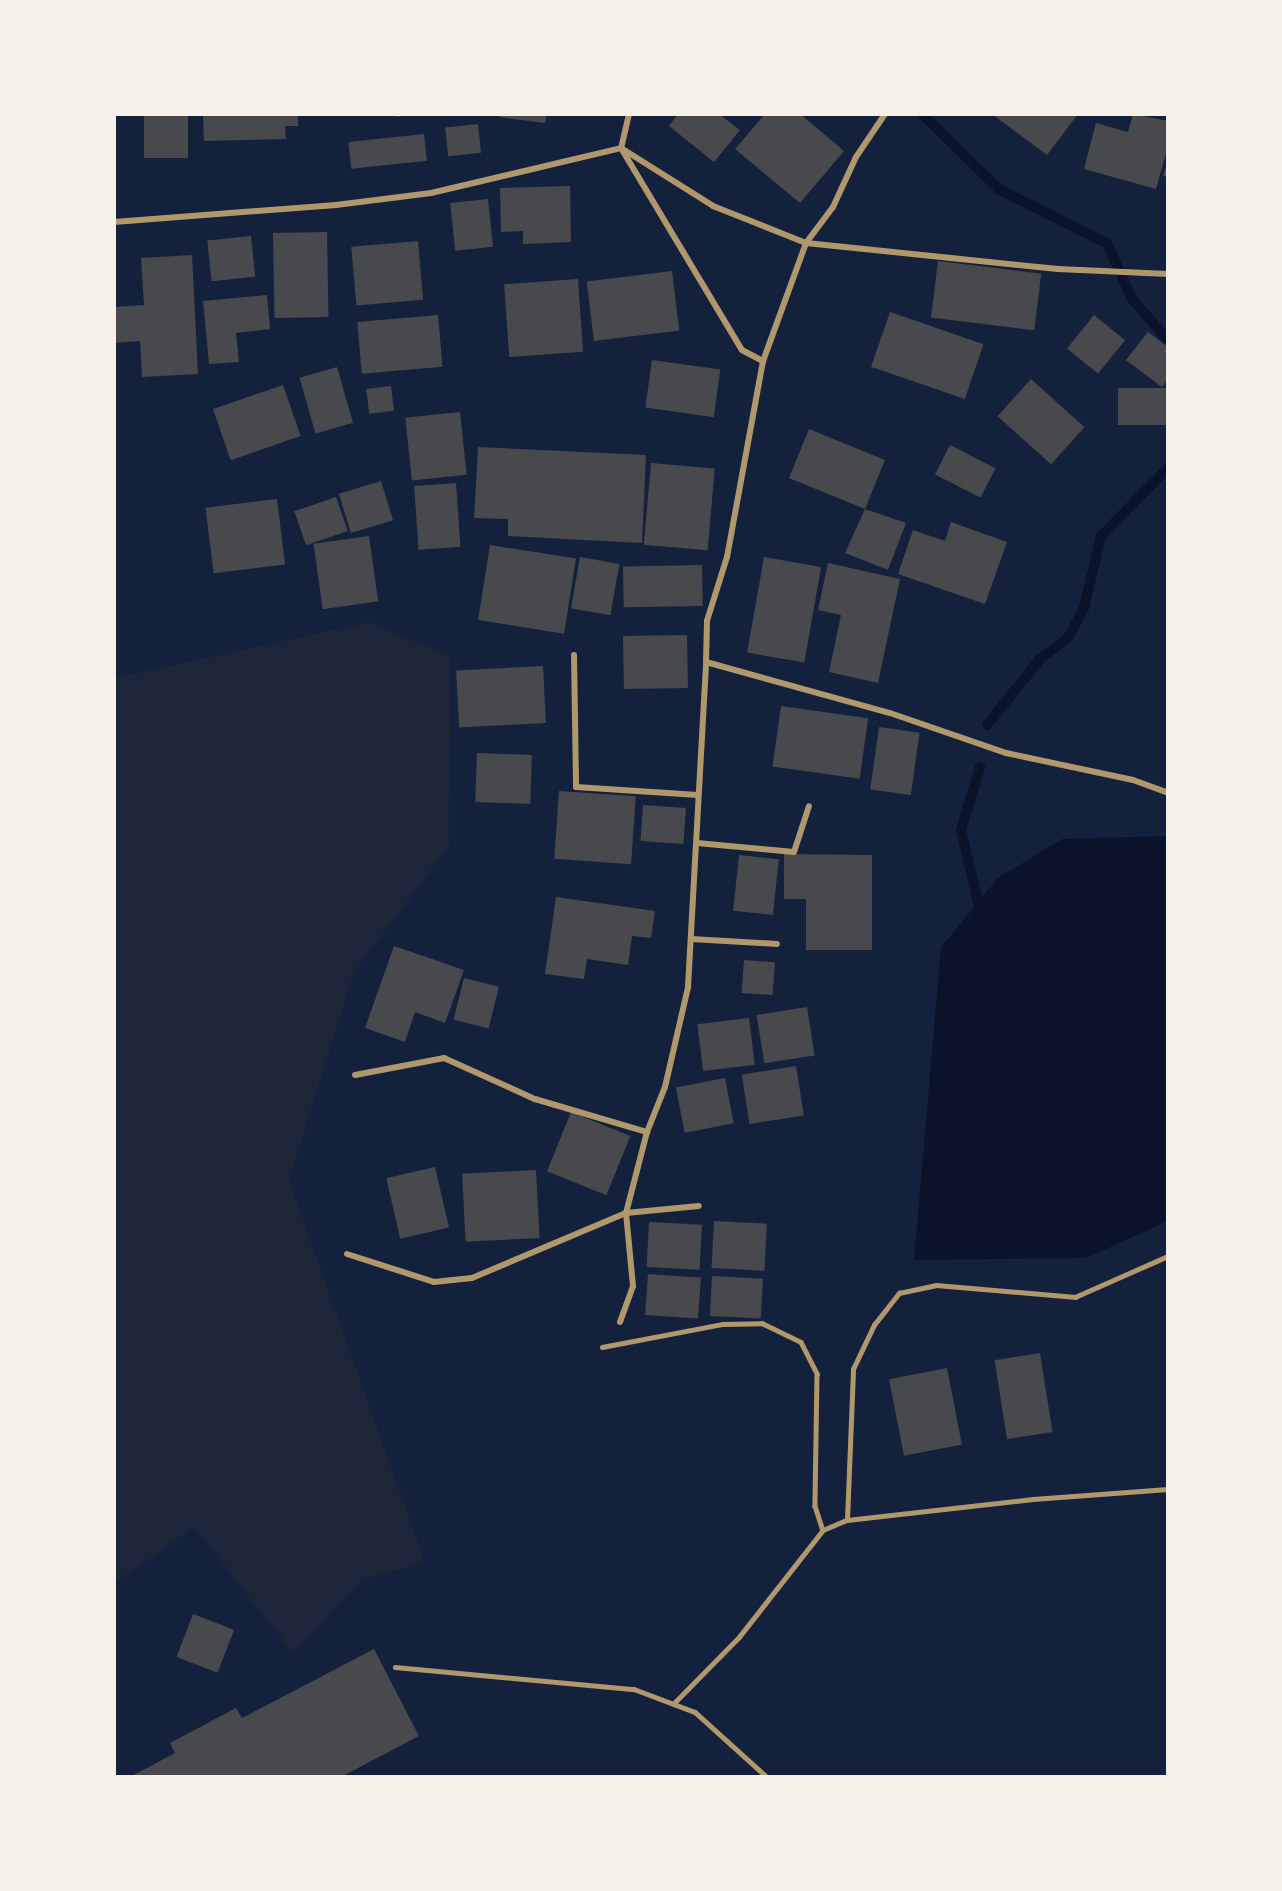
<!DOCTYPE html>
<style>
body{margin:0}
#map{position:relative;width:1282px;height:1891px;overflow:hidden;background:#14213d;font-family:Jost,sans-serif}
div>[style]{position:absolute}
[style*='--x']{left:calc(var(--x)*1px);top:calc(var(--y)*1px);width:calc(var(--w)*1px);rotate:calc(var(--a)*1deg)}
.green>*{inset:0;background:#1d2539}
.water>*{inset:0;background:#0b132b}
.stream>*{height:10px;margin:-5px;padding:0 5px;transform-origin:5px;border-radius:5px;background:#0b132b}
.building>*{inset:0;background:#48494c;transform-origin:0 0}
.service>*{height:4.5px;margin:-2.25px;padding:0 2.25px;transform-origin:2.25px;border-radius:2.25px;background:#b1986c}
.minor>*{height:6px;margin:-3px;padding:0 3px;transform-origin:3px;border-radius:3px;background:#b1986c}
span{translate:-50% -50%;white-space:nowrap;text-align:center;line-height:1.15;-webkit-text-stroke:4.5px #f6f1e7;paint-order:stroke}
.frame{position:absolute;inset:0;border:116px solid #f6f1e7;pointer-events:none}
</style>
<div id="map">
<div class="green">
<div style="clip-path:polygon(370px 622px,450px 656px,449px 846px,355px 970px,289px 1180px,425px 1562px,362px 1580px,293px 1653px,194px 1527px,114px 1584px,114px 678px)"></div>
</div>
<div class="water">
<div style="clip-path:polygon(1168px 836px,1168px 1221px,1086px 1258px,914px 1260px,941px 947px,998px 878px,1062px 839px)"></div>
</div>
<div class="stream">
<div style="--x:922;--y:114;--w:109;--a:44.3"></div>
<div style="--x:1000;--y:190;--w:119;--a:26.4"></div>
<div style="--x:1107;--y:243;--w:61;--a:65.9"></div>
<div style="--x:1132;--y:299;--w:55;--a:48.7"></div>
<div style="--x:987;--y:725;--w:85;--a:-51.2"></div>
<div style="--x:1040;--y:659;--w:35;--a:-37"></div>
<div style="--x:1068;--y:638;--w:34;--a:-62"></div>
<div style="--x:1084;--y:608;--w:74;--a:-76.7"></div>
<div style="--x:1101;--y:536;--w:95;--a:-45.4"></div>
<div style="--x:978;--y:902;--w:74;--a:-103.3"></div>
<div style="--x:961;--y:830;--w:66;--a:-73.2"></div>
</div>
<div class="building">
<div style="left:188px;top:114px;width:44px;height:44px;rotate:90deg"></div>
<div style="clip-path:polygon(203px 114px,298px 114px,298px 126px,285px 126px,286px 139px,204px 141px)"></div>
<div style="clip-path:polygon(385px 114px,401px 114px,400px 117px)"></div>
<div style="clip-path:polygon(500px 114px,547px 114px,545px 123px,499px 117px)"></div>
<div style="clip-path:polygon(678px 114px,719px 114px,740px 130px,714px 162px,669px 126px)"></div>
<div style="clip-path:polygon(765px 114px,800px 114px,844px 151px,800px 203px,735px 149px)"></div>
<div style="clip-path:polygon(992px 114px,1078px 114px,1047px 155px)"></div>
<div style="clip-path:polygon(1133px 114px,1168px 121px,1168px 146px,1156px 189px,1084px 169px,1096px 123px,1128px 132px)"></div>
<div style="left:478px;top:124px;width:29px;height:33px;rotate:84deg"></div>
<div style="left:424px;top:134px;width:27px;height:76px;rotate:84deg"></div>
<div style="clip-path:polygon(1168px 161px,1168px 177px,1163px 176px)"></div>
<div style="clip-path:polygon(570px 186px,571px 242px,523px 244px,523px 231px,501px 232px,500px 188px)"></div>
<div style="left:488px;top:199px;width:48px;height:38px;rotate:84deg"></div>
<div style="left:327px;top:232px;width:85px;height:54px;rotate:89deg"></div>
<div style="left:251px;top:236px;width:41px;height:44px;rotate:84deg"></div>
<div style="left:418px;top:241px;width:59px;height:67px;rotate:85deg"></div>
<div style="clip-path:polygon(192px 255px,198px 374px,142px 377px,140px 341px,114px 343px,114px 307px,144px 305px,141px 258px)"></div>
<div style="left:938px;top:261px;width:104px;height:57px;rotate:7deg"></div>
<div style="left:672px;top:271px;width:60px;height:86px;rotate:83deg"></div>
<div style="left:578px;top:279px;width:73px;height:74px;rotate:86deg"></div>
<div style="clip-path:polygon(267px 295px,270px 329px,236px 333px,239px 362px,209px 364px,203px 301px)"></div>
<div style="left:890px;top:312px;width:99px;height:58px;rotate:19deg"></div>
<div style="left:438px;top:315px;width:52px;height:81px;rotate:85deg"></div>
<div style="left:1094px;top:315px;width:40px;height:43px;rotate:39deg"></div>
<div style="clip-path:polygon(1148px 332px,1168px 347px,1168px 379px,1162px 387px,1126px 360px)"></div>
<div style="left:652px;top:360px;width:69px;height:48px;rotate:8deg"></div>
<div style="left:337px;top:367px;width:58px;height:39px;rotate:74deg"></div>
<div style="left:1031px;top:379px;width:72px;height:50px;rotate:42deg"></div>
<div style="left:283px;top:385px;width:54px;height:74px;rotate:71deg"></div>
<div style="left:391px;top:386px;width:25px;height:25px;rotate:83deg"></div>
<div style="left:1168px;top:388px;width:37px;height:50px;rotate:90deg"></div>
<div style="left:460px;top:412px;width:63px;height:55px;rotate:84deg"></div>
<div style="clip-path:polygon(809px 429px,885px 460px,865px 509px,906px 523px,888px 570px,845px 553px,865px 509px,789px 478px)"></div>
<div style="left:950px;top:445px;width:51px;height:33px;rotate:27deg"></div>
<div style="clip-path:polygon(478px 447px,646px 455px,642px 543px,508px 536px,508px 519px,474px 518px)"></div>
<div style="left:651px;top:463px;width:64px;height:82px;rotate:5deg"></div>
<div style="left:381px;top:481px;width:41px;height:44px;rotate:73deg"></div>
<div style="left:456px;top:483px;width:64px;height:42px;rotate:86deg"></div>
<div style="left:336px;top:497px;width:36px;height:44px;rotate:71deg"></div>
<div style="left:277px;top:499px;width:66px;height:72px;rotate:83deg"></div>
<div style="clip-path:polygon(951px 522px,1007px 542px,985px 604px,898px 574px,913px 530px,945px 541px)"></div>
<div style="left:369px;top:536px;width:66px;height:56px;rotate:82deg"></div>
<div style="left:490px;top:545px;width:87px;height:76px;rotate:9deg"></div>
<div style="left:580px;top:557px;width:40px;height:52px;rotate:10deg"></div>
<div style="left:764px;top:557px;width:58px;height:97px;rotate:10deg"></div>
<div style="clip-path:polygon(828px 563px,900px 579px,878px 683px,829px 672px,841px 615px,818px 610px)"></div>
<div style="left:702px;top:565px;width:41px;height:79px;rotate:89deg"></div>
<div style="left:687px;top:635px;width:53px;height:64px;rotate:89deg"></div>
<div style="left:543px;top:666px;width:57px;height:87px;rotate:87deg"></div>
<div style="left:781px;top:706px;width:88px;height:61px;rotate:8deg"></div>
<div style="left:879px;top:727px;width:41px;height:63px;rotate:8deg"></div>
<div style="left:477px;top:753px;width:55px;height:49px;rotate:2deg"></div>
<div style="left:559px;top:791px;width:77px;height:68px;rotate:4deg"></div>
<div style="left:643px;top:805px;width:43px;height:36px;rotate:4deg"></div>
<div style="clip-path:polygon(784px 854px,872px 855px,872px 950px,806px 950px,806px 899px,784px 899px)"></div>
<div style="left:739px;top:855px;width:40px;height:56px;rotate:6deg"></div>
<div style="clip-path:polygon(556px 897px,655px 911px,651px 938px,632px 936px,628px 965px,587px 959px,584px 979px,545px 974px)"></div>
<div style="clip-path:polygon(394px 946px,464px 970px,445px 1023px,415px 1012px,405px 1042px,365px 1028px)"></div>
<div style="left:744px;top:960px;width:31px;height:33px;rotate:4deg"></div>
<div style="left:464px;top:978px;width:36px;height:43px;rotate:14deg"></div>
<div style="left:807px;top:1007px;width:49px;height:51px;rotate:81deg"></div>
<div style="left:749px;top:1018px;width:47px;height:52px;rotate:83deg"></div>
<div style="left:796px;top:1066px;width:50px;height:55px;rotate:81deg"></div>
<div style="left:725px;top:1078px;width:46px;height:50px;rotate:79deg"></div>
<div style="left:571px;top:1112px;width:64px;height:64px;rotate:22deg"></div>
<div style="left:435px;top:1167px;width:62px;height:50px;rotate:77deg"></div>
<div style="left:536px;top:1170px;width:68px;height:74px;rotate:87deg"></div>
<div style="left:714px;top:1221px;width:53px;height:47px;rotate:3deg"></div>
<div style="left:649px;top:1222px;width:53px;height:45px;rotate:3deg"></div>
<div style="left:648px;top:1274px;width:53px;height:41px;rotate:4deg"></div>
<div style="left:712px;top:1276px;width:51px;height:40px;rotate:3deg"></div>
<div style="left:1040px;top:1353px;width:80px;height:46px;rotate:81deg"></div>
<div style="left:947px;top:1368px;width:78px;height:59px;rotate:79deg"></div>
<div style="left:193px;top:1614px;width:44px;height:46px;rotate:21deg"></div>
<div style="clip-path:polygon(374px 1649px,419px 1736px,341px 1777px,130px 1777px,175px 1753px,170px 1743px,236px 1708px,242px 1718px)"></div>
</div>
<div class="service">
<div style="--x:602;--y:1347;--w:123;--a:-10.8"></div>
<div style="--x:723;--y:1324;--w:39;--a:-1"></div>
<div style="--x:762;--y:1323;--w:43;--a:26"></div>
<div style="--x:801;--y:1342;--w:36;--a:63"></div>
<div style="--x:817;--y:1374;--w:132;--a:90.9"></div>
<div style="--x:815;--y:1506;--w:25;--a:72"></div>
<div style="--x:847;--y:1520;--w:151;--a:-87.7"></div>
<div style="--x:853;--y:1369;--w:49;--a:-64.5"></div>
<div style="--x:874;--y:1325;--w:41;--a:-52"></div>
<div style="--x:899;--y:1293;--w:38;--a:-12"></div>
<div style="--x:936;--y:1285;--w:140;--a:4.9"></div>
<div style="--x:1075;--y:1297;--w:102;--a:-23.8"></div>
<div style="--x:395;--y:1667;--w:240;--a:5.3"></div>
<div style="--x:634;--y:1689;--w:65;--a:20.7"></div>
<div style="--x:695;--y:1712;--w:97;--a:42.1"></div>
<div style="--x:675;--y:1702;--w:91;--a:-45.4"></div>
<div style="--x:739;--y:1637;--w:136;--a:-51.9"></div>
<div style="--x:823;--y:1530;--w:26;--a:-23"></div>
<div style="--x:847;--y:1520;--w:187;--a:-6.4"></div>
<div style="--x:1033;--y:1499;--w:135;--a:-4.2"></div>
</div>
<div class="minor">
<div style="--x:629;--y:114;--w:35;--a:103"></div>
<div style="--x:621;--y:148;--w:235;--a:59.1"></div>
<div style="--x:742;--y:350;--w:24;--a:28"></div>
<div style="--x:885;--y:114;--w:52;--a:124"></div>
<div style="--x:856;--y:157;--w:55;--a:114.7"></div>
<div style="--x:833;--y:207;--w:45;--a:126.9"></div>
<div style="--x:806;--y:243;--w:126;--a:110"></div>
<div style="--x:763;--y:361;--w:199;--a:100.4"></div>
<div style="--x:727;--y:557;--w:67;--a:107.4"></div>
<div style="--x:707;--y:621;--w:41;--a:91.4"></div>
<div style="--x:706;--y:662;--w:191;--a:15.5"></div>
<div style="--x:890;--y:713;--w:123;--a:19"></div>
<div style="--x:1006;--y:753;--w:130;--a:12"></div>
<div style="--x:1133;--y:780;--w:37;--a:20"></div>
<div style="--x:114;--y:222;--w:223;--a:-4.4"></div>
<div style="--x:336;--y:205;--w:96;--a:-7.2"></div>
<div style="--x:431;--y:193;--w:195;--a:-13.3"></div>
<div style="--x:621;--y:148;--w:109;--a:32.2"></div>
<div style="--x:713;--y:206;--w:100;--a:21.7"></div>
<div style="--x:806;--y:243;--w:253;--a:5.9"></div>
<div style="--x:1058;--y:269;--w:110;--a:2.6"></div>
<div style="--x:574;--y:655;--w:132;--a:89.1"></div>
<div style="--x:576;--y:787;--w:122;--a:3.8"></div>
<div style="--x:697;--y:843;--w:97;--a:5.3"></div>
<div style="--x:794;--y:852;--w:48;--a:-71.9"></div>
<div style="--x:691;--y:939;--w:86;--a:3.3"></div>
<div style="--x:355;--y:1075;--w:91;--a:-10.8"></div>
<div style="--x:444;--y:1058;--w:100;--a:24.3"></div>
<div style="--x:535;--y:1099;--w:117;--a:16.4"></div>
<div style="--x:347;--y:1254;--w:91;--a:17.8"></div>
<div style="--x:434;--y:1282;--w:38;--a:-6"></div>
<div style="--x:472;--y:1278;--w:167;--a:-22.9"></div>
<div style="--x:626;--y:1213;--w:73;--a:-5.5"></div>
<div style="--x:620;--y:1322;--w:38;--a:-70"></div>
<div style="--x:633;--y:1286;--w:73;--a:-95.5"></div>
<div style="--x:626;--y:1213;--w:84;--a:-75.5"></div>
<div style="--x:647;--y:1132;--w:48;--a:-68.2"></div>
<div style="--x:665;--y:1087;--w:103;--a:-77"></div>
<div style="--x:688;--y:987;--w:325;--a:-86.8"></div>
</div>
<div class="frame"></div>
</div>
